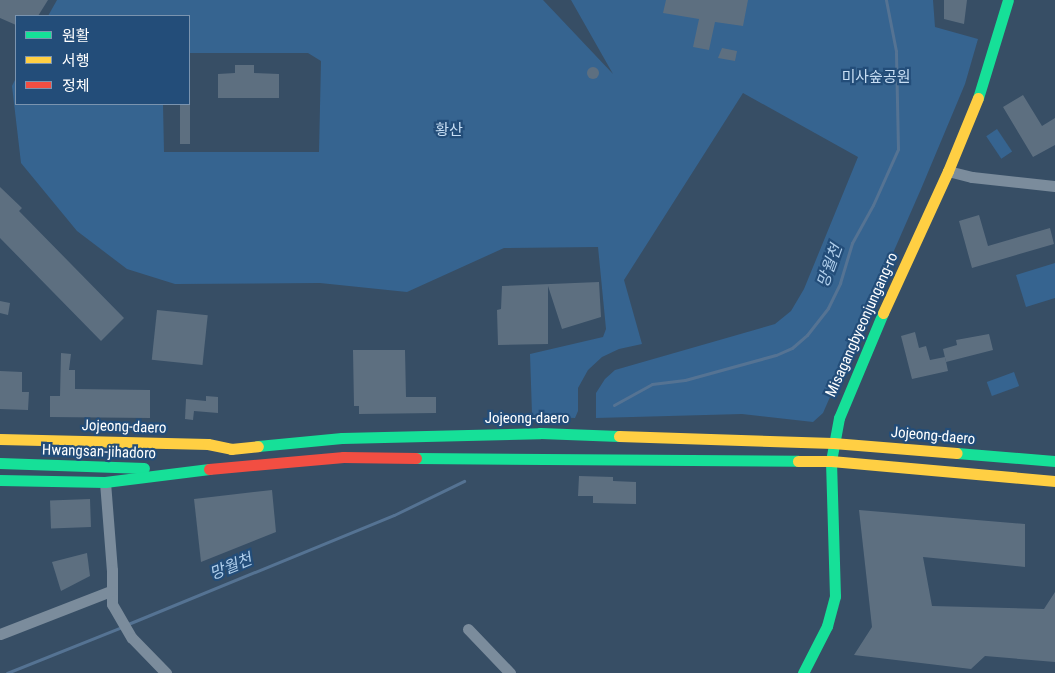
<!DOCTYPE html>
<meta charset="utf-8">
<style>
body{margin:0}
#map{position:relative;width:1055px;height:673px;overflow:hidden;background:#374e65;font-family:"Roboto Condensed","Noto Sans KR",sans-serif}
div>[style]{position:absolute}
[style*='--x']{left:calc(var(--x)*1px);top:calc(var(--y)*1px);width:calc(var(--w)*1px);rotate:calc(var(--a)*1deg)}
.green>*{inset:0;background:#366490;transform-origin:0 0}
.stream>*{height:3px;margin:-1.5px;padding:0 1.5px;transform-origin:1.5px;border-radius:1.5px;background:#557393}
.building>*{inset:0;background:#5d6f80;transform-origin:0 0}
.round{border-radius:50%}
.street>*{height:11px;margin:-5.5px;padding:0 5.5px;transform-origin:5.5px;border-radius:5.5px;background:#7b8c9c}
.fast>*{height:11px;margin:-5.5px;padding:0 5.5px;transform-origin:5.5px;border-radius:5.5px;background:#16e098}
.slow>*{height:11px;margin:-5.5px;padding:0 5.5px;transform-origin:5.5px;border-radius:5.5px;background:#ffcf43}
.jam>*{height:11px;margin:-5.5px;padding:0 5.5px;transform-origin:5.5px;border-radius:5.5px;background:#f24e42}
span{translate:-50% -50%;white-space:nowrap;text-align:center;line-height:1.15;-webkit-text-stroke:4.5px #234d79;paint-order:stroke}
.park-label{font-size:15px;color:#c8def4}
.street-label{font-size:15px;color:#fff}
.water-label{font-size:16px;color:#b0cfec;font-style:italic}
.legend{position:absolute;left:15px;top:15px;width:175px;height:90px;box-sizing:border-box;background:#234d79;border:1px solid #7b94af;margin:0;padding:6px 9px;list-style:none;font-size:15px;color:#fff}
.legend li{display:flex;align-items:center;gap:10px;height:25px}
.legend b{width:25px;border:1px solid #7b94af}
</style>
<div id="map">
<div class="green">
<div style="clip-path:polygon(57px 0,543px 0,613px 74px,571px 0,933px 0,935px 27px,978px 39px,965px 84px,921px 189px,823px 413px,813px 422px,742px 414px,596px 418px,596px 393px,605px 379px,615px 370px,775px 324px,791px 311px,804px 289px,858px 157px,743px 93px,624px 280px,642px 344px,619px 349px,602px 357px,588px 370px,578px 388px,578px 411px,575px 418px,536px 416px,532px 414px,530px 354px,603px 337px,606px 329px,598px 247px,504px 248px,407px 292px,320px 283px,175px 284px,127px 269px,77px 231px,21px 163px,12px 86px,16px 78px,16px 104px,163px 104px,164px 152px,319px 152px,321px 61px,308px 53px,189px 53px,189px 16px,48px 16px)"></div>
<div style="left:997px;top:129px;width:27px;height:13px;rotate:56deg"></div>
<div style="clip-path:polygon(1055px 263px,1055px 298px,1026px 307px,1016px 275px)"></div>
<div style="left:1014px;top:372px;width:15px;height:29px;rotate:70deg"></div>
</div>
<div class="stream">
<div style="--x:614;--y:405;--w:43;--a:-28.9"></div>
<div style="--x:652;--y:384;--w:33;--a:-7"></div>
<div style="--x:685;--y:380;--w:94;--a:-15.4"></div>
<div style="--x:776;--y:355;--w:17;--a:-24"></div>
<div style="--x:792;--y:348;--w:20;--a:-41"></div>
<div style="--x:807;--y:335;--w:34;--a:-52"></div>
<div style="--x:828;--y:308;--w:28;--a:-64"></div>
<div style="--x:840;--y:283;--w:42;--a:-73.3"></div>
<div style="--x:852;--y:243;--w:43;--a:-61.1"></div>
<div style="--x:873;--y:205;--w:61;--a:-65.9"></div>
<div style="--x:898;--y:149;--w:98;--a:-91.2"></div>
<div style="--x:896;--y:51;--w:52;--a:-101.1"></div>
<div style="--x:128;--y:624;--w:287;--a:-22.3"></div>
<div style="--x:394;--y:515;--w:78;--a:-25.9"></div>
<div style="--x:7;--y:673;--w:124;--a:-21.8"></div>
</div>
<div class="building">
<div style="clip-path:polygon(0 0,48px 0,38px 16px,16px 16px,16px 25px,0 18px)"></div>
<div style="clip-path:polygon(666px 0,748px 0,743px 26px,715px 22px,709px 50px,693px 47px,699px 19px,663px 13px)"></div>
<div style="clip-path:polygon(944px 0,967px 0,964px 24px,944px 19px)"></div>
<div style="clip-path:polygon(722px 48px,737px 51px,735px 61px,718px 58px)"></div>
<div style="clip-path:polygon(235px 65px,254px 65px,254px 73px,279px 74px,279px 98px,218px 98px,218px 74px,235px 73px)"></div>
<div class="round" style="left:587px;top:67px;width:12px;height:12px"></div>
<div style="clip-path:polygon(1023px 95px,1042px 126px,1055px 118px,1055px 145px,1033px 157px,1003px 107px)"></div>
<div style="left:180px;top:104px;width:10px;height:40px"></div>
<div style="clip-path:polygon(0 187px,22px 208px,19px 211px,124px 318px,101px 341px,0 238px)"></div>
<div style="clip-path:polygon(979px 215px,988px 246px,1050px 228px,1054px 244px,972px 268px,959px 221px)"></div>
<div style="clip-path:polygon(599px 282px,601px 317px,562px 329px,548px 286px,548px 344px,498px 345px,497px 310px,501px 309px,502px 286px)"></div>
<div style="clip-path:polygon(0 301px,10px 303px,8px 315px,0 313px)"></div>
<div style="left:157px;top:310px;width:51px;height:50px;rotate:6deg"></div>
<div style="clip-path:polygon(915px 332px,919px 348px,926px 346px,930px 360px,945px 357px,948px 371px,912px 379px,901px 336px)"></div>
<div style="clip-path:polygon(989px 334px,993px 350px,946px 362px,943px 349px,957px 345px,956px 340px)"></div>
<div style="clip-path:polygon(353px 350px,405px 350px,406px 397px,436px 397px,436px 413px,359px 414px,359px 406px,354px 406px)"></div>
<div style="clip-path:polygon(61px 353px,71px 354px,69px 370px,75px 370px,75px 389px,150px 390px,150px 418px,50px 417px,50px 396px,60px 396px)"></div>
<div style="clip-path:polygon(0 371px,22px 372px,22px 392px,29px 392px,28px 410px,0 409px)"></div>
<div style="clip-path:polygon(206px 396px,218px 397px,218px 413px,194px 411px,193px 420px,185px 419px,186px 399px,206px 401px)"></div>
<div style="clip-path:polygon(579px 476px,613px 477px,613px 481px,636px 482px,636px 504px,593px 503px,593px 496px,578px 496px)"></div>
<div style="clip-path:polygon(272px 490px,276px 532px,201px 562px,194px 499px)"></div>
<div style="left:90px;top:499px;width:28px;height:40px;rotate:88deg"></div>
<div style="clip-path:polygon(859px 510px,1025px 524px,1025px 567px,923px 557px,932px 606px,1044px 609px,1055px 592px,1055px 662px,985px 656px,971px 669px,854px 655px,872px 627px)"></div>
<div style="clip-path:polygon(87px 553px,90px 576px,61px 591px,52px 562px)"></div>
</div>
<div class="street">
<div style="--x:948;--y:171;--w:25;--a:14"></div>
<div style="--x:972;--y:177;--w:83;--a:6.2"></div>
<div style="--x:105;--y:482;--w:88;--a:85.5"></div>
<div style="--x:112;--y:570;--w:34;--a:90"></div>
<div style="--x:112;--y:604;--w:39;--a:60"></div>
<div style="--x:132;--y:638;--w:49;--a:45.8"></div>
<div style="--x:468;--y:629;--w:61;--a:46.3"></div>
<div style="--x:0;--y:634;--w:119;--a:-21.2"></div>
</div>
<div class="fast">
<div style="--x:978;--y:98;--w:102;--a:-73"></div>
<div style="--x:258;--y:446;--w:84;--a:-5.4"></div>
<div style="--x:342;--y:438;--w:198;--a:-1.4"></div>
<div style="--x:540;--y:433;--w:79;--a:2.2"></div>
<div style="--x:957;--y:453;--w:98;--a:4.7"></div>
<div style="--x:416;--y:458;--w:382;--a:0.4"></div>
<div style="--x:0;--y:463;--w:144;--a:2"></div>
<div style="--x:0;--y:480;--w:105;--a:1.1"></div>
<div style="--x:105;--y:482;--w:105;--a:-7.1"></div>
<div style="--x:803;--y:673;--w:53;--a:-62.9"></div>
<div style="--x:827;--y:626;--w:31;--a:-75"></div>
<div style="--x:835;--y:596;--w:135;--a:-91.7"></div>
<div style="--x:831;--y:461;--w:44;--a:-79.5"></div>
<div style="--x:839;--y:418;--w:114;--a:-67.3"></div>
</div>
<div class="slow">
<div style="--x:883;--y:313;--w:156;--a:-65.4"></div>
<div style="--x:948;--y:171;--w:79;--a:-67.7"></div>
<div style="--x:619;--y:436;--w:214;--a:1.9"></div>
<div style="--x:833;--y:443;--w:124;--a:4.6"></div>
<div style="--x:0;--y:439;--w:208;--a:1.4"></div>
<div style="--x:208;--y:444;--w:24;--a:12"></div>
<div style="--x:231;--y:449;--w:27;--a:-6"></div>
<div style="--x:798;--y:461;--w:33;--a:0"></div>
<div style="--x:831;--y:461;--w:225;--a:5.1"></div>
</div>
<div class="jam">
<div style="--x:209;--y:469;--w:135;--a:-5.1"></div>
<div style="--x:343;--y:457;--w:73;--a:0.8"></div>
</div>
<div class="park-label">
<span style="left:876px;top:78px">미사숲공원</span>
<span style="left:449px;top:131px">황산</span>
</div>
<div class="street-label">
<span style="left:862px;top:325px;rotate:-66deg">Misagangbyeonjungang-ro</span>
<span style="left:527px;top:419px">Jojeong-daero</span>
<span style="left:124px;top:427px;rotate:2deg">Jojeong-daero</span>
<span style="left:933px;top:436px;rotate:5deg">Jojeong-daero</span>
<span style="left:99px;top:452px;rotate:2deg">Hwangsan-jihadoro</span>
</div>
<div class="water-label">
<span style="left:830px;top:266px;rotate:-70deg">망월천</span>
<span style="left:231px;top:567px;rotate:-22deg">망월천</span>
</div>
<ul class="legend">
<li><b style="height:6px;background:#16e098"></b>원활</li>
<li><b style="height:6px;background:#ffcf43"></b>서행</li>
<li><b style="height:6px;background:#f24e42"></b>정체</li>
</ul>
</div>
